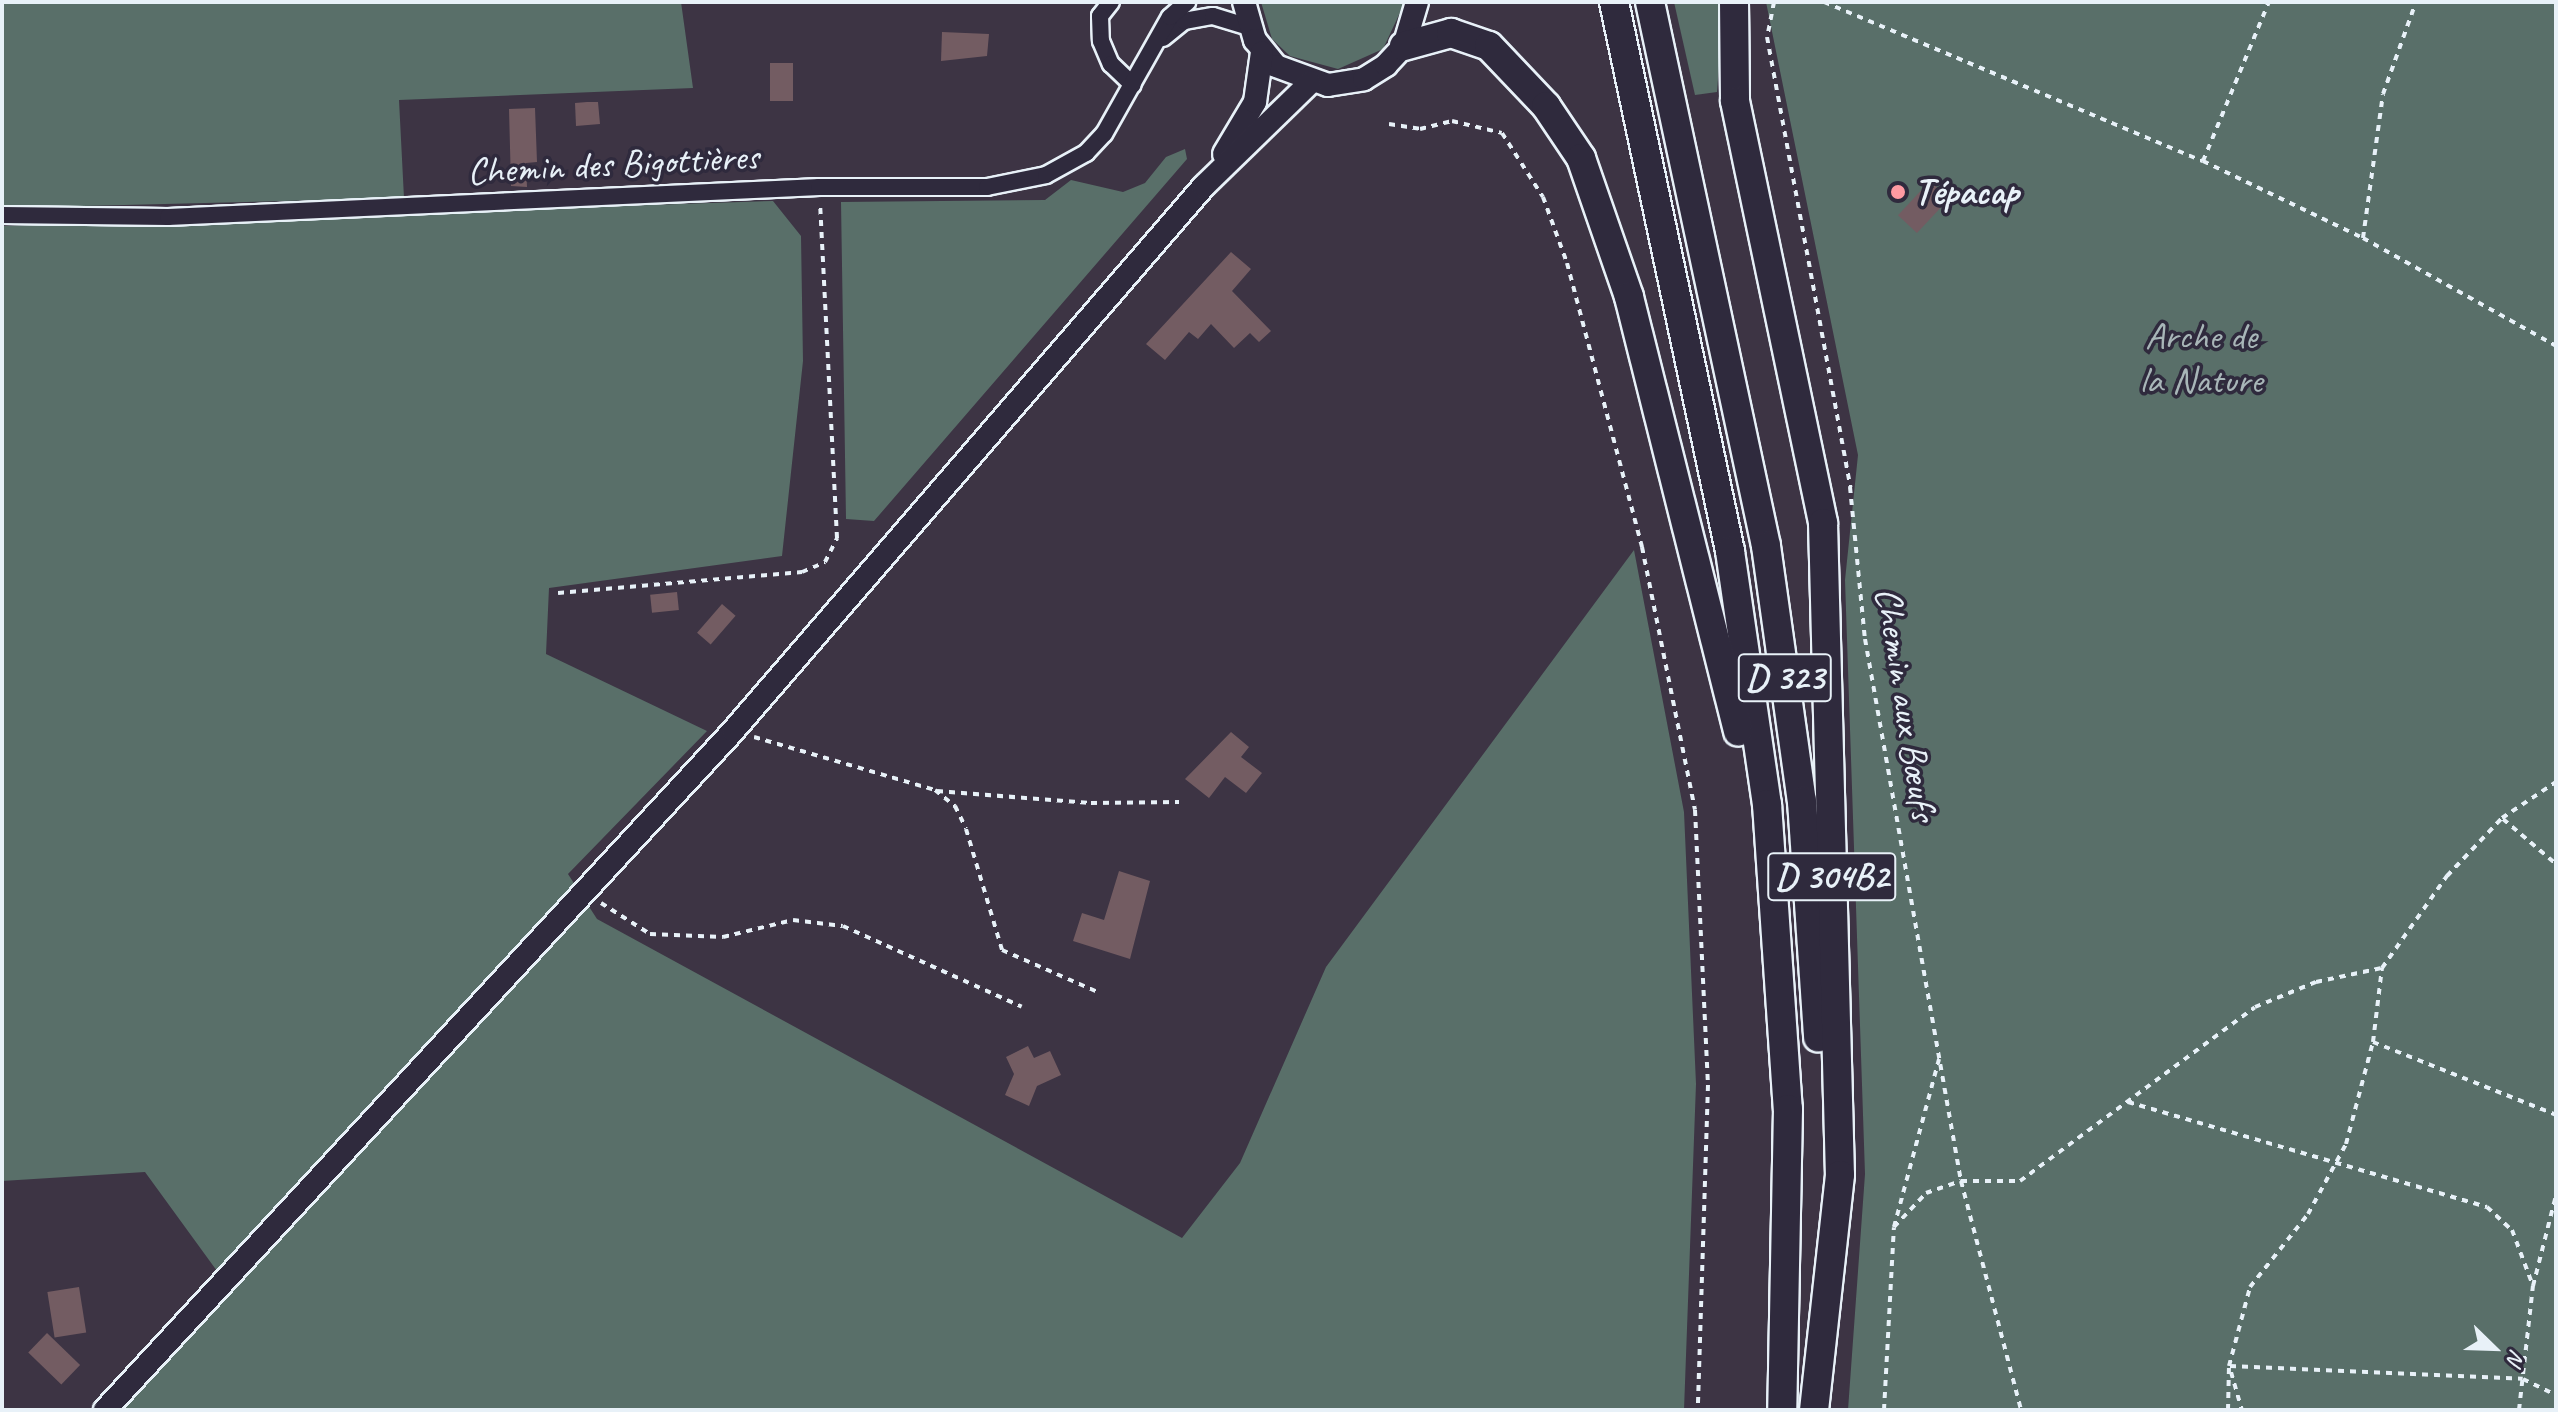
<!DOCTYPE html>
<meta charset="utf-8">
<style>
body{margin:0}
#map{position:relative;width:2558px;height:1412px;overflow:hidden;background:#3d3444;font-family:Caveat,sans-serif}
div>[style]{position:absolute}
[style*='--x']{left:calc(var(--x)*1px);top:calc(var(--y)*1px);width:calc(var(--w)*1px);rotate:calc(var(--a)*1deg)}
.green>*{inset:0;background:#596f69}
.building>*{inset:0;background:#735c62;transform-origin:0 0}
.path>*{height:4px;margin-top:-2px;transform-origin:0;background:repeating-linear-gradient(90deg,#e8f1f8 0 6px,transparent 0 12px)}
.roads{filter:drop-shadow(2px 0 #e8f1f8) drop-shadow(-2px 0 #e8f1f8) drop-shadow(0 2px #e8f1f8) drop-shadow(0 -2px #e8f1f8)}
.street>*{height:16px;margin:-8px;padding:0 8px;transform-origin:8px;border-radius:8px;background:#2f2a3d}
.secondary>*{height:22px;margin:-11px;padding:0 11px;transform-origin:11px;border-radius:11px;background:#2f2a3d}
.highway>*{height:28px;margin:-14px;padding:0 14px;transform-origin:14px;border-radius:14px;background:#2f2a3d}
.dots>*{width:22px;height:22px;translate:-50% -50%;box-sizing:border-box;border:4px solid #2f2a3d;border-radius:50%}
span{translate:-50% -50%;white-space:nowrap;text-align:center;line-height:1.15;-webkit-text-stroke:7px #2f2a3d;paint-order:stroke}
.shield-label span{padding:2px 6px;background:#2f2a3d;border:2px solid;border-radius:6px;-webkit-text-stroke-width:0}
.shield-label{font-size:36px;color:#e8f1f8;font-weight:700}
.street-label{font-size:38px;color:#e8f1f8}
.poi-label{font-size:38px;color:#e8f1f8;font-weight:700}
.left{translate:0 -50%;text-align:left}
.park-label{font-size:38px;color:#a8b6b8}
.frame{position:absolute;inset:0;border:4px solid #e8f1f8;pointer-events:none}
.north{position:absolute;left:2454px;top:1308px;width:80px;height:80px;-webkit-text-stroke:6px #2f2a3d;paint-order:stroke;rotate:113deg;font-size:22px;font-weight:700;line-height:32px;text-align:center;color:#e8f1f8}
.north::after{content:'';display:block;margin:auto;width:28px;height:36px;background:#e8f1f8;clip-path:polygon(50% 0,100% 100%,50% 72%,0 100%)}
</style>
<div id="map">
<div class="green">
<div style="clip-path:polygon(2px 2px,681px 2px,693px 88px,399px 100px,404px 198px,2px 208px)"></div>
<div style="clip-path:polygon(1261px 2px,1404px 2px,1404px 4px,1383px 49px,1338px 69px,1290px 56px,1272px 39px)"></div>
<div style="clip-path:polygon(1674px 2px,1724px 2px,1717px 92px,1695px 95px)"></div>
<div style="clip-path:polygon(1766px 2px,2556px 2px,2556px 1410px,1848px 1410px,1865px 1174px,1845px 580px,1858px 455px)"></div>
<div style="clip-path:polygon(1185px 149px,1187px 159px,874px 521px,846px 519px,841px 202px,1045px 200px,1071px 180px,1123px 192px,1145px 183px,1166px 157px)"></div>
<div style="clip-path:polygon(773px 201px,801px 236px,803px 361px,782px 556px,549px 588px,546px 654px,707px 731px,568px 874px,597px 919px,1182px 1238px,1240px 1163px,1326px 967px,1634px 550px,1684px 812px,1696px 1084px,1684px 1410px,92px 1410px,217px 1271px,145px 1172px,2px 1181px,2px 226px)"></div>
</div>
<div class="building">
<div style="clip-path:polygon(942px 32px,989px 34px,987px 56px,941px 61px)"></div>
<div style="left:793px;top:63px;width:38px;height:23px;rotate:90deg"></div>
<div style="clip-path:polygon(587px 102px,598px 102px,600px 124px,576px 126px,575px 103px)"></div>
<div style="clip-path:polygon(535px 108px,537px 162px,526px 163px,527px 187px,511px 186px,509px 109px)"></div>
<div style="left:1930px;top:181px;width:26px;height:47px;rotate:43deg"></div>
<div style="clip-path:polygon(1231px 252px,1251px 269px,1232px 291px,1271px 331px,1259px 342px,1250px 333px,1234px 348px,1211px 324px,1198px 339px,1189px 332px,1165px 360px,1146px 344px)"></div>
<div style="left:677px;top:592px;width:18px;height:27px;rotate:84deg"></div>
<div style="left:722px;top:604px;width:18px;height:38px;rotate:41deg"></div>
<div style="clip-path:polygon(1231px 732px,1249px 747px,1241px 757px,1262px 773px,1246px 793px,1225px 777px,1209px 798px,1185px 779px)"></div>
<div style="clip-path:polygon(1119px 871px,1150px 881px,1130px 959px,1073px 941px,1082px 913px,1104px 920px)"></div>
<div style="clip-path:polygon(1028px 1046px,1034px 1058px,1050px 1051px,1061px 1075px,1037px 1086px,1029px 1106px,1005px 1095px,1014px 1074px,1006px 1057px)"></div>
<div style="left:79px;top:1287px;width:46px;height:32px;rotate:81deg"></div>
<div style="left:47px;top:1333px;width:46px;height:27px;rotate:44deg"></div>
</div>
<div class="path">
<div style="--x:1774;--y:2;--w:36;--a:101"></div>
<div style="--x:1767;--y:37;--w:458;--a:79.5"></div>
<div style="--x:1850;--y:487;--w:153;--a:84.4"></div>
<div style="--x:1865;--y:639;--w:550;--a:79.96"></div>
<div style="--x:1961;--y:1181;--w:237;--a:75.3"></div>
<div style="--x:1824;--y:2;--w:411;--a:22.8"></div>
<div style="--x:2203;--y:161;--w:178;--a:25.7"></div>
<div style="--x:2363;--y:238;--w:221;--a:29.2"></div>
<div style="--x:1389;--y:124;--w:31;--a:9"></div>
<div style="--x:1420;--y:129;--w:33;--a:-14"></div>
<div style="--x:1452;--y:121;--w:51;--a:13.5"></div>
<div style="--x:1502;--y:133;--w:76;--a:57.4"></div>
<div style="--x:1543;--y:197;--w:70;--a:70"></div>
<div style="--x:1567;--y:263;--w:294;--a:75.2"></div>
<div style="--x:1642;--y:547;--w:268;--a:78.6"></div>
<div style="--x:1695;--y:810;--w:275;--a:87.3"></div>
<div style="--x:1708;--y:1085;--w:325;--a:91.8"></div>
<div style="--x:2203;--y:161;--w:172;--a:-67.5"></div>
<div style="--x:2363;--y:238;--w:145;--a:-82.1"></div>
<div style="--x:2383;--y:94;--w:98;--a:-70.3"></div>
<div style="--x:558;--y:593;--w:245;--a:-4.9"></div>
<div style="--x:802;--y:572;--w:25;--a:-23"></div>
<div style="--x:825;--y:562;--w:27;--a:-63"></div>
<div style="--x:837;--y:538;--w:333;--a:-92.9"></div>
<div style="--x:754;--y:737;--w:189;--a:16.3"></div>
<div style="--x:935;--y:790;--w:26;--a:39"></div>
<div style="--x:955;--y:806;--w:25;--a:64"></div>
<div style="--x:966;--y:829;--w:126;--a:73.4"></div>
<div style="--x:1002;--y:950;--w:107;--a:23.7"></div>
<div style="--x:937;--y:791;--w:154;--a:4.5"></div>
<div style="--x:1091;--y:803;--w:88;--a:-0.7"></div>
<div style="--x:2503;--y:819;--w:70;--a:40.3"></div>
<div style="--x:601;--y:903;--w:58;--a:32.3"></div>
<div style="--x:650;--y:934;--w:73;--a:2.4"></div>
<div style="--x:723;--y:937;--w:72;--a:-13.7"></div>
<div style="--x:793;--y:920;--w:50;--a:6.8"></div>
<div style="--x:843;--y:926;--w:196;--a:24.3"></div>
<div style="--x:2373;--y:1042;--w:197;--a:21.7"></div>
<div style="--x:2128;--y:1102;--w:374;--a:16.3"></div>
<div style="--x:2487;--y:1207;--w:34;--a:43"></div>
<div style="--x:2512;--y:1230;--w:60;--a:69.4"></div>
<div style="--x:1894;--y:1227;--w:47;--a:-46.7"></div>
<div style="--x:1926;--y:1193;--w:37;--a:-19"></div>
<div style="--x:1961;--y:1181;--w:59;--a:0"></div>
<div style="--x:2020;--y:1181;--w:292;--a:-36.5"></div>
<div style="--x:2255;--y:1007;--w:66;--a:-22.3"></div>
<div style="--x:2316;--y:982;--w:67;--a:-12"></div>
<div style="--x:2230;--y:1366;--w:293;--a:2.5"></div>
<div style="--x:2523;--y:1379;--w:37;--a:26"></div>
<div style="--x:2231;--y:1372;--w:40;--a:74"></div>
<div style="--x:1884;--y:1410;--w:183;--a:-86.9"></div>
<div style="--x:1894;--y:1227;--w:174;--a:-75"></div>
<div style="--x:2228;--y:1410;--w:44;--a:-88.7"></div>
<div style="--x:2229;--y:1366;--w:82;--a:-75.1"></div>
<div style="--x:2250;--y:1287;--w:93;--a:-51.5"></div>
<div style="--x:2308;--y:1214;--w:80;--a:-61.5"></div>
<div style="--x:2346;--y:1144;--w:106;--a:-75.2"></div>
<div style="--x:2373;--y:1042;--w:75;--a:-83.1"></div>
<div style="--x:2382;--y:968;--w:113;--a:-54.8"></div>
<div style="--x:2447;--y:876;--w:80;--a:-46.5"></div>
<div style="--x:2502;--y:818;--w:65;--a:-33.7"></div>
<div style="--x:2519;--y:1410;--w:125;--a:-83.6"></div>
<div style="--x:2533;--y:1286;--w:94;--a:-75.8"></div>
</div>
<div class="roads">
<div class="street">
<div style="--x:1111;--y:2;--w:18;--a:128"></div>
<div style="--x:1100;--y:16;--w:25;--a:88"></div>
<div style="--x:1101;--y:41;--w:25;--a:67"></div>
<div style="--x:1111;--y:64;--w:30;--a:44"></div>
<div style="--x:1163;--y:38;--w:27;--a:-39"></div>
<div style="--x:1184;--y:21;--w:29;--a:-10"></div>
<div style="--x:1213;--y:16;--w:38;--a:17"></div>
<div style="--x:2;--y:215;--w:166;--a:0.7"></div>
<div style="--x:168;--y:217;--w:652;--a:-2.64"></div>
<div style="--x:819;--y:187;--w:168;--a:0"></div>
<div style="--x:987;--y:187;--w:60;--a:-11.5"></div>
<div style="--x:1046;--y:175;--w:46;--a:-28.8"></div>
<div style="--x:1086;--y:153;--w:26;--a:-47"></div>
<div style="--x:1104;--y:134;--w:134;--a:-60.6"></div>
<div style="--x:1170;--y:17;--w:23;--a:-41"></div>
</div>
<div class="secondary">
<div style="--x:1244;--y:2;--w:40;--a:74"></div>
<div style="--x:1255;--y:40;--w:33;--a:51"></div>
<div style="--x:1276;--y:66;--w:55;--a:20.1"></div>
<div style="--x:1328;--y:85;--w:36;--a:-9"></div>
<div style="--x:1364;--y:79;--w:26;--a:-32"></div>
<div style="--x:1386;--y:65;--w:26;--a:-47"></div>
<div style="--x:1404;--y:46;--w:46;--a:-73.5"></div>
<div style="--x:1224;--y:154;--w:61;--a:-59.2"></div>
<div style="--x:1255;--y:102;--w:50;--a:-82"></div>
<div style="--x:105;--y:1410;--w:925;--a:-47.23"></div>
<div style="--x:733;--y:731;--w:720;--a:-49.17"></div>
<div style="--x:1204;--y:186;--w:148;--a:-44.2"></div>
</div>
<div class="highway">
<div style="--x:1614;--y:2;--w:561;--a:78.07"></div>
<div style="--x:1730;--y:551;--w:256;--a:81.7"></div>
<div style="--x:1767;--y:804;--w:306;--a:86.1"></div>
<div style="--x:1788;--y:1109;--w:301;--a:91.1"></div>
<div style="--x:1650;--y:2;--w:556;--a:77.96"></div>
<div style="--x:1766;--y:546;--w:258;--a:82"></div>
<div style="--x:1802;--y:801;--w:237;--a:86.1"></div>
<div style="--x:1734;--y:2;--w:99;--a:89.4"></div>
<div style="--x:1735;--y:101;--w:431;--a:78.2"></div>
<div style="--x:1823;--y:523;--w:652;--a:88.51"></div>
<div style="--x:1840;--y:1175;--w:236;--a:96.3"></div>
<div style="--x:1404;--y:46;--w:49;--a:-15.5"></div>
<div style="--x:1451;--y:33;--w:40;--a:18.9"></div>
<div style="--x:1489;--y:46;--w:83;--a:46.5"></div>
<div style="--x:1546;--y:106;--w:63;--a:56.1"></div>
<div style="--x:1581;--y:158;--w:147;--a:70.9"></div>
<div style="--x:1629;--y:297;--w:448;--a:75.9"></div>
</div>
</div>
<div class="dots">
<div style="left:1898px;top:192px;background:#ff9aa2"></div>
</div>
<div class="shield-label">
<span style="left:1785px;top:678px">D 323</span>
<span style="left:1832px;top:877px">D 304B2</span>
</div>
<div class="street-label">
<span style="left:613px;top:164px;rotate:-3deg">Chemin des Bigottières</span>
<span style="left:1906px;top:704px;rotate:81deg">Chemin aux Bœufs</span>
</div>
<div class="poi-label">
<span class="left" style="left:1914px;top:192px">Tépacap</span>
</div>
<div class="park-label">
<span style="left:2201px;top:358px">Arche de<br>la Nature</span>
</div>
<div class="frame"></div>
<div class="north">N</div>
</div>
